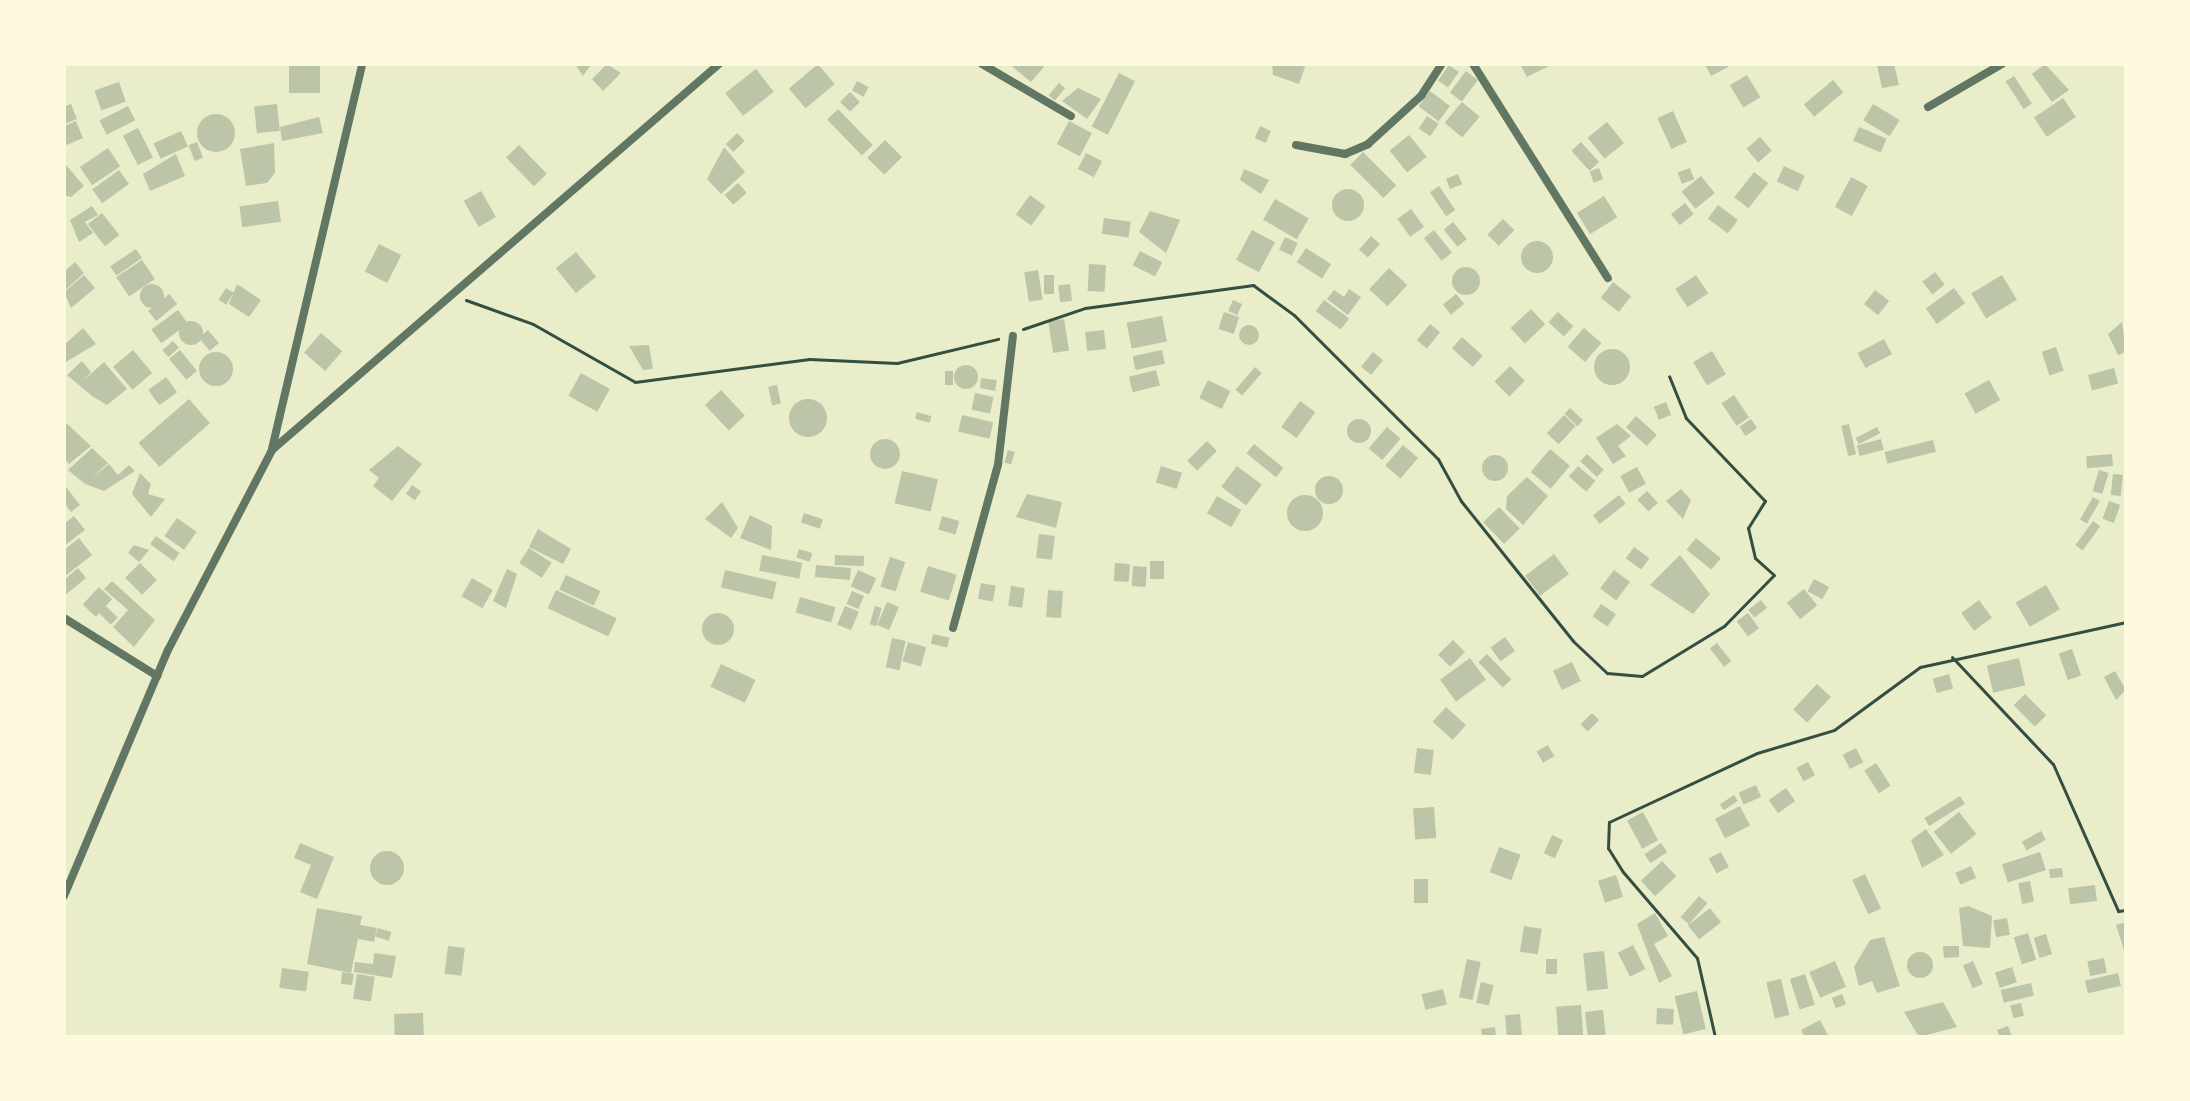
<!DOCTYPE html>
<style>
body{margin:0}
#map{position:relative;width:2190px;height:1101px;overflow:hidden;background:#e9edc9;font-family:Raleway,sans-serif}
div>[style]{position:absolute}
[style*='--x']{left:calc(var(--x)*1px);top:calc(var(--y)*1px);width:calc(var(--w)*1px);rotate:calc(var(--a)*1deg)}
.building>*{inset:0;background:#bcc5a7;transform-origin:0 0}
.round{border-radius:50%}
.path>*{height:3px;margin:-1.5px;padding:0 1.5px;transform-origin:1.5px;border-radius:1.5px;background:#344e41}
.minor>*{height:8px;margin:-4px;padding:0 4px;transform-origin:4px;border-radius:4px;background:#617663}
span{translate:-50% -50%;white-space:nowrap;text-align:center;line-height:1.15;-webkit-text-stroke:6px #fefae0;paint-order:stroke}
.frame{position:absolute;inset:0;border:66px solid #fefae0;pointer-events:none}
</style>
<div id="map">
<div class="building">
<div style="left:289px;top:64px;width:31px;height:29px"></div>
<div style="clip-path:polygon(575px 64px,587px 64px,590px 66px,583px 76px)"></div>
<div style="clip-path:polygon(607px 64px,621px 73px,603px 91px,592px 79px)"></div>
<div style="left:818px;top:64px;width:26px;height:38px;rotate:50deg"></div>
<div style="clip-path:polygon(1009px 64px,1041px 64px,1044px 67px,1031px 82px)"></div>
<div style="clip-path:polygon(1272px 64px,1306px 64px,1299px 84px,1273px 75px)"></div>
<div style="clip-path:polygon(1520px 64px,1553px 64px,1527px 77px)"></div>
<div style="clip-path:polygon(1705px 64px,1727px 64px,1728px 67px,1711px 76px)"></div>
<div style="clip-path:polygon(1885px 64px,1894px 64px,1899px 85px,1882px 88px,1877px 66px)"></div>
<div style="clip-path:polygon(2045px 64px,2069px 90px,2052px 102px,2032px 74px)"></div>
<div style="left:1449px;top:65px;width:12px;height:19px;rotate:35deg"></div>
<div style="left:756px;top:69px;width:29px;height:39px;rotate:52deg"></div>
<div style="left:1466px;top:71px;width:15px;height:27px;rotate:37deg"></div>
<div style="left:1119px;top:73px;width:18px;height:60px;rotate:27deg"></div>
<div style="left:1747px;top:75px;width:26px;height:20px;rotate:59deg"></div>
<div style="left:2014px;top:76px;width:33px;height:10px;rotate:57deg"></div>
<div style="left:1833px;top:80px;width:16px;height:38px;rotate:50deg"></div>
<div style="left:857px;top:81px;width:13px;height:11px;rotate:27deg"></div>
<div style="left:119px;top:82px;width:21px;height:26px;rotate:71deg"></div>
<div style="left:1059px;top:83px;width:8px;height:16px;rotate:40deg"></div>
<div style="clip-path:polygon(1078px 88px,1101px 99px,1087px 119px,1062px 101px)"></div>
<div style="left:1430px;top:91px;width:25px;height:19px;rotate:37deg"></div>
<div style="left:850px;top:92px;width:14px;height:14px;rotate:45deg"></div>
<div style="left:2063px;top:98px;width:23px;height:35px;rotate:56deg"></div>
<div style="left:1462px;top:102px;width:23px;height:27px;rotate:40deg"></div>
<div style="clip-path:polygon(71px 104px,77px 119px,64px 124px,64px 107px)"></div>
<div style="left:277px;top:104px;width:27px;height:23px;rotate:84deg"></div>
<div style="left:1873px;top:104px;width:31px;height:19px;rotate:31deg"></div>
<div style="left:128px;top:106px;width:16px;height:32px;rotate:63deg"></div>
<div style="left:838px;top:109px;width:50px;height:15px;rotate:46deg"></div>
<div style="left:1673px;top:111px;width:34px;height:17px;rotate:66deg"></div>
<div class="round" style="left:197px;top:114px;width:38px;height:38px"></div>
<div style="left:1427px;top:116px;width:14px;height:15px;rotate:34deg"></div>
<div style="clip-path:polygon(319px 117px,323px 133px,282px 141px,280px 127px)"></div>
<div style="clip-path:polygon(76px 121px,83px 138px,64px 146px,64px 126px)"></div>
<div style="left:1069px;top:121px;width:26px;height:26px;rotate:28deg"></div>
<div style="left:1607px;top:122px;width:27px;height:25px;rotate:51deg"></div>
<div style="left:1260px;top:126px;width:12px;height:13px;rotate:24deg"></div>
<div style="left:1859px;top:127px;width:30px;height:15px;rotate:23deg"></div>
<div style="left:138px;top:128px;width:33px;height:17px;rotate:63deg"></div>
<div style="left:181px;top:131px;width:17px;height:30px;rotate:66deg"></div>
<div style="left:737px;top:133px;width:11px;height:16px;rotate:45deg"></div>
<div style="left:1409px;top:135px;width:28px;height:25px;rotate:51deg"></div>
<div style="left:1760px;top:137px;width:18px;height:18px;rotate:49deg"></div>
<div style="left:885px;top:140px;width:24px;height:25px;rotate:45deg"></div>
<div style="left:197px;top:142px;width:17px;height:9px;rotate:69deg"></div>
<div style="left:1581px;top:142px;width:27px;height:13px;rotate:48deg"></div>
<div style="clip-path:polygon(274px 143px,275px 173px,267px 183px,246px 186px,240px 149px)"></div>
<div style="left:519px;top:145px;width:40px;height:18px;rotate:46deg"></div>
<div style="clip-path:polygon(724px 147px,745px 172px,721px 194px,707px 179px)"></div>
<div style="left:108px;top:148px;width:22px;height:34px;rotate:56deg"></div>
<div style="left:1363px;top:152px;width:47px;height:18px;rotate:45deg"></div>
<div style="left:1086px;top:153px;width:18px;height:18px;rotate:27deg"></div>
<div style="clip-path:polygon(176px 154px,185px 176px,150px 191px,143px 174px)"></div>
<div style="clip-path:polygon(66px 165px,84px 186px,71px 197px,64px 195px)"></div>
<div style="left:1784px;top:166px;width:23px;height:17px;rotate:25deg"></div>
<div style="left:1599px;top:168px;width:12px;height:10px;rotate:70deg"></div>
<div style="left:1690px;top:168px;width:12px;height:13px;rotate:70deg"></div>
<div style="clip-path:polygon(1244px 169px,1269px 180px,1261px 194px,1240px 180px)"></div>
<div style="left:119px;top:170px;width:17px;height:33px;rotate:54deg"></div>
<div style="left:1754px;top:172px;width:18px;height:32px;rotate:38deg"></div>
<div style="left:1458px;top:174px;width:11px;height:13px;rotate:68deg"></div>
<div style="left:1701px;top:176px;width:22px;height:25px;rotate:51deg"></div>
<div style="left:1851px;top:177px;width:19px;height:34px;rotate:28deg"></div>
<div style="left:738px;top:183px;width:13px;height:18px;rotate:48deg"></div>
<div style="left:1439px;top:186px;width:29px;height:11px;rotate:56deg"></div>
<div class="round" style="left:1332px;top:189px;width:32px;height:32px"></div>
<div style="left:481px;top:191px;width:30px;height:20px;rotate:60deg"></div>
<div style="left:1030px;top:195px;width:19px;height:24px;rotate:36deg"></div>
<div style="left:1604px;top:196px;width:25px;height:32px;rotate:58deg"></div>
<div style="left:1275px;top:199px;width:39px;height:24px;rotate:30deg"></div>
<div style="left:278px;top:201px;width:21px;height:39px;rotate:82deg"></div>
<div style="left:1685px;top:203px;width:14px;height:18px;rotate:51deg"></div>
<div style="left:1718px;top:205px;width:25px;height:17px;rotate:37deg"></div>
<div style="clip-path:polygon(92px 206px,98px 215px,85px 222px,93px 233px,79px 242px,70px 220px)"></div>
<div style="left:1411px;top:209px;width:22px;height:17px;rotate:54deg"></div>
<div style="clip-path:polygon(1150px 211px,1180px 220px,1166px 253px,1139px 232px)"></div>
<div style="left:102px;top:213px;width:28px;height:18px;rotate:52deg"></div>
<div style="left:1104px;top:218px;width:27px;height:16px;rotate:8deg"></div>
<div style="left:1503px;top:219px;width:16px;height:22px;rotate:45deg"></div>
<div style="left:1453px;top:222px;width:22px;height:12px;rotate:51deg"></div>
<div style="left:1252px;top:230px;width:26px;height:34px;rotate:28deg"></div>
<div style="left:1434px;top:230px;width:29px;height:13px;rotate:52deg"></div>
<div style="left:1371px;top:236px;width:12px;height:18px;rotate:42deg"></div>
<div style="left:1285px;top:237px;width:14px;height:14px;rotate:25deg"></div>
<div class="round" style="left:1521px;top:241px;width:32px;height:32px"></div>
<div style="left:379px;top:244px;width:25px;height:31px;rotate:27deg"></div>
<div style="left:1306px;top:248px;width:30px;height:17px;rotate:33deg"></div>
<div style="left:136px;top:249px;width:11px;height:31px;rotate:56deg"></div>
<div style="left:1140px;top:251px;width:25px;height:16px;rotate:27deg"></div>
<div style="left:576px;top:252px;width:32px;height:26px;rotate:51deg"></div>
<div style="left:142px;top:260px;width:23px;height:31px;rotate:56deg"></div>
<div style="clip-path:polygon(75px 262px,84px 273px,64px 291px,64px 272px)"></div>
<div style="left:1089px;top:264px;width:17px;height:27px;rotate:3deg"></div>
<div class="round" style="left:1452px;top:267px;width:28px;height:28px"></div>
<div style="left:1389px;top:268px;width:25px;height:29px;rotate:43deg"></div>
<div style="left:1038px;top:270px;width:30px;height:14px;rotate:81deg"></div>
<div style="left:1935px;top:272px;width:16px;height:16px;rotate:52deg"></div>
<div style="clip-path:polygon(84px 275px,95px 288px,71px 308px,64px 292px)"></div>
<div style="left:1044px;top:275px;width:10px;height:19px"></div>
<div style="left:1696px;top:275px;width:22px;height:25px;rotate:56deg"></div>
<div style="left:2002px;top:275px;width:29px;height:36px;rotate:59deg"></div>
<div style="left:1613px;top:282px;width:23px;height:20px;rotate:38deg"></div>
<div class="round" style="left:140px;top:284px;width:24px;height:24px"></div>
<div style="clip-path:polygon(237px 284px,261px 300px,249px 317px,229px 304px)"></div>
<div style="left:1070px;top:284px;width:17px;height:12px;rotate:83deg"></div>
<div style="left:226px;top:288px;width:9px;height:14px;rotate:32deg"></div>
<div style="left:1954px;top:288px;width:19px;height:35px;rotate:54deg"></div>
<div style="clip-path:polygon(1349px 289px,1361px 297px,1348px 315px,1327px 299px,1334px 290px,1344px 297px)"></div>
<div style="left:1875px;top:290px;width:18px;height:18px;rotate:38deg"></div>
<div style="left:169px;top:294px;width:13px;height:27px;rotate:51deg"></div>
<div style="left:1456px;top:294px;width:13px;height:17px;rotate:51deg"></div>
<div style="left:1233px;top:300px;width:10px;height:12px;rotate:24deg"></div>
<div style="left:1324px;top:300px;width:31px;height:14px;rotate:36deg"></div>
<div style="left:1531px;top:309px;width:21px;height:28px;rotate:47deg"></div>
<div style="left:178px;top:310px;width:17px;height:33px;rotate:54deg"></div>
<div style="left:1224px;top:312px;width:16px;height:18px;rotate:18deg"></div>
<div style="left:1558px;top:312px;width:21px;height:14px;rotate:43deg"></div>
<div style="left:1162px;top:316px;width:26px;height:36px;rotate:79deg"></div>
<div style="left:1064px;top:319px;width:32px;height:16px;rotate:81deg"></div>
<div class="round" style="left:179px;top:321px;width:24px;height:24px"></div>
<div style="clip-path:polygon(2122px 322px,2126px 352px,2118px 355px,2108px 334px)"></div>
<div style="left:1430px;top:324px;width:13px;height:21px;rotate:39deg"></div>
<div class="round" style="left:1239px;top:325px;width:20px;height:20px"></div>
<div style="clip-path:polygon(83px 328px,96px 344px,64px 363px,64px 345px)"></div>
<div style="left:1584px;top:328px;width:23px;height:25px;rotate:41deg"></div>
<div style="left:208px;top:330px;width:17px;height:12px;rotate:50deg"></div>
<div style="left:1104px;top:330px;width:19px;height:19px;rotate:84deg"></div>
<div style="left:321px;top:333px;width:28px;height:26px;rotate:41deg"></div>
<div style="left:1462px;top:337px;width:28px;height:15px;rotate:42deg"></div>
<div style="left:1884px;top:339px;width:17px;height:30px;rotate:62deg"></div>
<div style="left:173px;top:341px;width:9px;height:14px;rotate:49deg"></div>
<div style="clip-path:polygon(649px 345px,653px 369px,643px 370px,629px 346px)"></div>
<div style="left:2056px;top:347px;width:25px;height:15px;rotate:72deg"></div>
<div class="round" style="left:1594px;top:349px;width:36px;height:36px"></div>
<div style="left:133px;top:350px;width:30px;height:26px;rotate:50deg"></div>
<div style="left:180px;top:350px;width:27px;height:14px;rotate:51deg"></div>
<div style="left:1162px;top:350px;width:14px;height:30px;rotate:78deg"></div>
<div style="left:1712px;top:351px;width:27px;height:22px;rotate:59deg"></div>
<div style="left:1373px;top:352px;width:13px;height:19px;rotate:39deg"></div>
<div class="round" style="left:199px;top:352px;width:34px;height:34px"></div>
<div style="clip-path:polygon(82px 361px,91px 372px,84px 380px,104px 362px,127px 389px,107px 405px,92px 396px,67px 375px)"></div>
<div class="round" style="left:954px;top:365px;width:24px;height:24px"></div>
<div style="left:1510px;top:366px;width:21px;height:22px;rotate:45deg"></div>
<div style="left:1255px;top:367px;width:9px;height:30px;rotate:41deg"></div>
<div style="left:2114px;top:368px;width:16px;height:27px;rotate:75deg"></div>
<div style="left:1156px;top:370px;width:16px;height:28px;rotate:76deg"></div>
<div style="left:945px;top:371px;width:8px;height:14px"></div>
<div style="left:581px;top:373px;width:33px;height:26px;rotate:29deg"></div>
<div style="left:166px;top:377px;width:19px;height:22px;rotate:54deg"></div>
<div style="clip-path:polygon(981px 378px,997px 380px,995px 391px,980px 388px)"></div>
<div style="left:1208px;top:380px;width:25px;height:20px;rotate:26deg"></div>
<div style="left:1989px;top:380px;width:23px;height:28px;rotate:61deg"></div>
<div style="left:777px;top:385px;width:19px;height:9px;rotate:78deg"></div>
<div style="left:721px;top:390px;width:35px;height:22px;rotate:47deg"></div>
<div style="left:975px;top:393px;width:19px;height:17px;rotate:12deg"></div>
<div style="left:1734px;top:395px;width:27px;height:15px;rotate:56deg"></div>
<div style="left:189px;top:399px;width:32px;height:67px;rotate:49deg"></div>
<div class="round" style="left:789px;top:399px;width:38px;height:38px"></div>
<div style="left:1300px;top:401px;width:19px;height:32px;rotate:36deg"></div>
<div style="left:1666px;top:402px;width:14px;height:13px;rotate:69deg"></div>
<div style="left:1570px;top:408px;width:18px;height:8px;rotate:43deg"></div>
<div style="left:917px;top:412px;width:15px;height:7px;rotate:16deg"></div>
<div style="left:962px;top:415px;width:32px;height:17px;rotate:13deg"></div>
<div style="left:1564px;top:415px;width:16px;height:25px;rotate:43deg"></div>
<div style="left:1636px;top:416px;width:28px;height:15px;rotate:42deg"></div>
<div class="round" style="left:1347px;top:419px;width:24px;height:24px"></div>
<div style="left:1751px;top:419px;width:11px;height:14px;rotate:56deg"></div>
<div style="clip-path:polygon(64px 421px,91px 446px,69px 464px,64px 458px)"></div>
<div style="clip-path:polygon(1617px 424px,1631px 436px,1618px 446px,1626px 456px,1613px 464px,1596px 438px)"></div>
<div style="left:1849px;top:424px;width:31px;height:8px;rotate:77deg"></div>
<div style="left:1387px;top:427px;width:18px;height:28px;rotate:41deg"></div>
<div style="left:1877px;top:427px;width:7px;height:24px;rotate:63deg"></div>
<div class="round" style="left:870px;top:439px;width:30px;height:30px"></div>
<div style="left:1881px;top:439px;width:11px;height:25px;rotate:75deg"></div>
<div style="left:1933px;top:440px;width:12px;height:50px;rotate:76deg"></div>
<div style="left:1207px;top:441px;width:14px;height:28px;rotate:45deg"></div>
<div style="left:1254px;top:444px;width:38px;height:12px;rotate:39deg"></div>
<div style="left:1403px;top:445px;width:20px;height:27px;rotate:41deg"></div>
<div style="clip-path:polygon(398px 446px,422px 464px,392px 501px,373px 486px,379px 478px,369px 470px)"></div>
<div style="clip-path:polygon(92px 448px,108px 463px,91px 479px,109px 464px,118px 475px,129px 465px,135px 471px,104px 491px,85px 484px,68px 470px)"></div>
<div style="left:1550px;top:449px;width:26px;height:30px;rotate:40deg"></div>
<div style="left:1008px;top:450px;width:7px;height:13px;rotate:16deg"></div>
<div style="left:1587px;top:454px;width:23px;height:10px;rotate:43deg"></div>
<div style="left:2112px;top:454px;width:12px;height:26px;rotate:85deg"></div>
<div class="round" style="left:1482px;top:455px;width:26px;height:26px"></div>
<div style="left:1161px;top:466px;width:22px;height:17px;rotate:18deg"></div>
<div style="left:1237px;top:466px;width:31px;height:26px;rotate:37deg"></div>
<div style="left:1578px;top:466px;width:23px;height:14px;rotate:41deg"></div>
<div style="left:1637px;top:467px;width:19px;height:19px;rotate:62deg"></div>
<div style="left:2099px;top:470px;width:10px;height:22px;rotate:17deg"></div>
<div style="left:902px;top:471px;width:37px;height:33px;rotate:13deg"></div>
<div style="clip-path:polygon(140px 473px,151px 484px,148px 494px,165px 499px,151px 517px,132px 494px)"></div>
<div style="left:2113px;top:474px;width:10px;height:21px;rotate:6deg"></div>
<div class="round" style="left:1315px;top:476px;width:28px;height:28px"></div>
<div style="clip-path:polygon(1527px 477px,1548px 496px,1523px 525px,1506px 509px,1507px 496px)"></div>
<div style="left:412px;top:485px;width:11px;height:11px;rotate:34deg"></div>
<div style="clip-path:polygon(66px 487px,80px 505px,71px 512px,64px 503px)"></div>
<div style="clip-path:polygon(1681px 489px,1691px 500px,1683px 519px,1666px 501px)"></div>
<div style="left:1647px;top:491px;width:16px;height:13px;rotate:47deg"></div>
<div style="clip-path:polygon(1027px 494px,1062px 502px,1056px 528px,1016px 517px)"></div>
<div class="round" style="left:1287px;top:495px;width:36px;height:36px"></div>
<div style="left:1619px;top:495px;width:11px;height:33px;rotate:52deg"></div>
<div style="left:1217px;top:496px;width:28px;height:20px;rotate:30deg"></div>
<div style="left:2093px;top:497px;width:8px;height:26px;rotate:30deg"></div>
<div style="left:2109px;top:501px;width:12px;height:19px;rotate:20deg"></div>
<div style="clip-path:polygon(722px 502px,738px 528px,731px 538px,705px 519px)"></div>
<div style="left:1499px;top:507px;width:30px;height:22px;rotate:46deg"></div>
<div style="left:804px;top:513px;width:20px;height:10px;rotate:18deg"></div>
<div style="clip-path:polygon(750px 515px,772px 526px,771px 550px,740px 538px)"></div>
<div style="clip-path:polygon(74px 516px,85px 530px,64px 546px,64px 524px)"></div>
<div style="left:942px;top:516px;width:18px;height:14px;rotate:16deg"></div>
<div style="left:177px;top:518px;width:24px;height:22px;rotate:35deg"></div>
<div style="left:2093px;top:521px;width:9px;height:30px;rotate:36deg"></div>
<div style="clip-path:polygon(538px 529px,571px 549px,563px 564px,529px 547px)"></div>
<div style="left:1039px;top:534px;width:16px;height:24px;rotate:7deg"></div>
<div style="left:156px;top:536px;width:29px;height:10px;rotate:36deg"></div>
<div style="clip-path:polygon(79px 538px,92px 555px,64px 577px,64px 550px)"></div>
<div style="left:1696px;top:538px;width:32px;height:15px;rotate:39deg"></div>
<div style="clip-path:polygon(134px 545px,149px 550px,139px 562px,128px 553px)"></div>
<div style="left:1634px;top:547px;width:19px;height:14px;rotate:36deg"></div>
<div style="left:529px;top:548px;width:27px;height:18px;rotate:33deg"></div>
<div style="left:799px;top:549px;width:14px;height:9px;rotate:17deg"></div>
<div style="left:1554px;top:554px;width:25px;height:36px;rotate:53deg"></div>
<div style="left:762px;top:555px;width:41px;height:16px;rotate:11deg"></div>
<div style="left:835px;top:555px;width:29px;height:10px;rotate:2deg"></div>
<div style="clip-path:polygon(1680px 555px,1710px 594px,1693px 614px,1650px 585px)"></div>
<div style="left:890px;top:557px;width:16px;height:31px;rotate:18deg"></div>
<div style="left:1150px;top:561px;width:14px;height:18px"></div>
<div style="left:140px;top:563px;width:24px;height:21px;rotate:45deg"></div>
<div style="left:1115px;top:563px;width:15px;height:18px;rotate:4deg"></div>
<div style="left:816px;top:565px;width:35px;height:12px;rotate:5deg"></div>
<div style="left:928px;top:566px;width:30px;height:27px;rotate:17deg"></div>
<div style="left:1133px;top:566px;width:14px;height:20px;rotate:4deg"></div>
<div style="clip-path:polygon(78px 568px,86px 578px,64px 596px,64px 580px)"></div>
<div style="clip-path:polygon(507px 569px,517px 574px,506px 608px,493px 601px)"></div>
<div style="left:725px;top:570px;width:53px;height:18px;rotate:13deg"></div>
<div style="left:858px;top:570px;width:20px;height:18px;rotate:24deg"></div>
<div style="left:1614px;top:570px;width:20px;height:23px;rotate:37deg"></div>
<div style="left:566px;top:575px;width:38px;height:16px;rotate:25deg"></div>
<div style="left:472px;top:578px;width:24px;height:21px;rotate:30deg"></div>
<div style="left:1814px;top:579px;width:17px;height:14px;rotate:28deg"></div>
<div style="clip-path:polygon(112px 581px,155px 620px,134px 647px,113px 627px,128px 610px,104px 589px)"></div>
<div style="left:981px;top:583px;width:15px;height:16px;rotate:11deg"></div>
<div style="left:2046px;top:585px;width:28px;height:35px;rotate:60deg"></div>
<div style="left:1011px;top:586px;width:14px;height:20px;rotate:8deg"></div>
<div style="left:99px;top:587px;width:18px;height:24px;rotate:43deg"></div>
<div style="left:1804px;top:589px;width:21px;height:22px;rotate:51deg"></div>
<div style="left:556px;top:590px;width:67px;height:20px;rotate:25deg"></div>
<div style="left:1048px;top:590px;width:15px;height:27px;rotate:4deg"></div>
<div style="left:852px;top:591px;width:13px;height:14px;rotate:23deg"></div>
<div style="left:800px;top:597px;width:37px;height:16px;rotate:16deg"></div>
<div style="left:1761px;top:600px;width:10px;height:16px;rotate:53deg"></div>
<div style="left:1979px;top:600px;width:22px;height:22px;rotate:54deg"></div>
<div style="left:887px;top:602px;width:13px;height:25px;rotate:23deg"></div>
<div style="left:1601px;top:604px;width:18px;height:15px;rotate:34deg"></div>
<div style="left:105px;top:605px;width:18px;height:10px;rotate:45deg"></div>
<div style="left:845px;top:606px;width:15px;height:20px;rotate:23deg"></div>
<div style="left:875px;top:606px;width:7px;height:19px;rotate:16deg"></div>
<div style="left:1748px;top:613px;width:19px;height:14px;rotate:54deg"></div>
<div class="round" style="left:702px;top:613px;width:32px;height:32px"></div>
<div style="left:933px;top:634px;width:17px;height:10px;rotate:13deg"></div>
<div style="left:1505px;top:637px;width:17px;height:18px;rotate:54deg"></div>
<div style="left:892px;top:638px;width:14px;height:30px;rotate:12deg"></div>
<div style="left:1453px;top:640px;width:17px;height:21px;rotate:45deg"></div>
<div style="left:908px;top:642px;width:19px;height:20px;rotate:16deg"></div>
<div style="left:1717px;top:643px;width:23px;height:9px;rotate:52deg"></div>
<div style="left:2072px;top:649px;width:28px;height:14px;rotate:71deg"></div>
<div style="left:1487px;top:654px;width:35px;height:12px;rotate:46deg"></div>
<div style="left:1470px;top:658px;width:27px;height:37px;rotate:54deg"></div>
<div style="left:2019px;top:658px;width:28px;height:33px;rotate:77deg"></div>
<div style="left:1572px;top:662px;width:21px;height:21px;rotate:65deg"></div>
<div style="left:721px;top:664px;width:38px;height:25px;rotate:25deg"></div>
<div style="clip-path:polygon(2115px 671px,2126px 690px,2116px 700px,2104px 677px)"></div>
<div style="left:1949px;top:674px;width:15px;height:17px;rotate:74deg"></div>
<div style="left:1817px;top:684px;width:19px;height:35px;rotate:43deg"></div>
<div style="left:2025px;top:694px;width:30px;height:16px;rotate:45deg"></div>
<div style="left:1446px;top:707px;width:27px;height:20px;rotate:42deg"></div>
<div style="left:1592px;top:713px;width:10px;height:16px;rotate:45deg"></div>
<div style="left:1548px;top:745px;width:13px;height:13px;rotate:61deg"></div>
<div style="left:1417px;top:748px;width:17px;height:25px;rotate:7deg"></div>
<div style="left:1856px;top:748px;width:16px;height:15px;rotate:63deg"></div>
<div style="left:1808px;top:762px;width:15px;height:13px;rotate:62deg"></div>
<div style="left:1876px;top:763px;width:27px;height:14px;rotate:57deg"></div>
<div style="left:1756px;top:785px;width:13px;height:19px;rotate:67deg"></div>
<div style="left:1786px;top:788px;width:16px;height:21px;rotate:55deg"></div>
<div style="left:1734px;top:795px;width:7px;height:17px;rotate:56deg"></div>
<div style="left:1960px;top:796px;width:9px;height:42px;rotate:58deg"></div>
<div style="left:1740px;top:806px;width:22px;height:28px;rotate:63deg"></div>
<div style="left:1434px;top:807px;width:31px;height:21px;rotate:86deg"></div>
<div style="left:1643px;top:812px;width:32px;height:18px;rotate:62deg"></div>
<div style="left:1959px;top:812px;width:28px;height:32px;rotate:52deg"></div>
<div style="clip-path:polygon(1926px 829px,1944px 855px,1922px 868px,1911px 840px)"></div>
<div style="left:2041px;top:831px;width:10px;height:22px;rotate:61deg"></div>
<div style="left:1552px;top:835px;width:12px;height:20px;rotate:24deg"></div>
<div style="clip-path:polygon(300px 843px,334px 857px,317px 899px,300px 892px,311px 865px,294px 858px)"></div>
<div style="left:1661px;top:843px;width:11px;height:20px;rotate:56deg"></div>
<div style="left:1499px;top:847px;width:23px;height:27px;rotate:20deg"></div>
<div class="round" style="left:370px;top:851px;width:34px;height:34px"></div>
<div style="left:1721px;top:852px;width:17px;height:14px;rotate:62deg"></div>
<div style="left:2040px;top:852px;width:19px;height:40px;rotate:72deg"></div>
<div style="left:1662px;top:861px;width:21px;height:29px;rotate:47deg"></div>
<div style="left:1971px;top:866px;width:13px;height:17px;rotate:67deg"></div>
<div style="left:2062px;top:868px;width:9px;height:13px;rotate:84deg"></div>
<div style="left:1865px;top:874px;width:38px;height:14px;rotate:65deg"></div>
<div style="left:1616px;top:875px;width:23px;height:19px;rotate:72deg"></div>
<div style="left:1414px;top:879px;width:14px;height:24px"></div>
<div style="left:2030px;top:881px;width:21px;height:12px;rotate:79deg"></div>
<div style="left:2095px;top:885px;width:16px;height:27px;rotate:83deg"></div>
<div style="left:1699px;top:896px;width:11px;height:28px;rotate:41deg"></div>
<div style="clip-path:polygon(1968px 906px,1992px 916px,1990px 948px,1963px 946px,1959px 908px)"></div>
<div style="clip-path:polygon(317px 908px,362px 916px,360px 925px,377px 928px,374px 942px,358px 939px,351px 973px,307px 964px)"></div>
<div style="left:1710px;top:908px;width:18px;height:28px;rotate:52deg"></div>
<div style="clip-path:polygon(1655px 913px,1668px 936px,1654px 944px,1672px 976px,1659px 983px,1637px 924px)"></div>
<div style="left:2007px;top:918px;width:17px;height:14px;rotate:80deg"></div>
<div style="clip-path:polygon(2126px 922px,2126px 953px,2125px 953px,2116px 925px)"></div>
<div style="left:1524px;top:926px;width:18px;height:26px;rotate:9deg"></div>
<div style="left:378px;top:928px;width:14px;height:9px;rotate:17deg"></div>
<div style="left:2028px;top:933px;width:28px;height:15px;rotate:73deg"></div>
<div style="left:2046px;top:934px;width:21px;height:13px;rotate:73deg"></div>
<div style="clip-path:polygon(1884px 937px,1900px 986px,1877px 993px,1872px 981px,1859px 986px,1854px 967px,1870px 940px)"></div>
<div style="left:1633px;top:945px;width:27px;height:17px;rotate:63deg"></div>
<div style="left:448px;top:946px;width:17px;height:28px;rotate:7deg"></div>
<div style="clip-path:polygon(1943px 946px,1959px 946px,1959px 957px,1944px 958px)"></div>
<div style="left:1604px;top:951px;width:38px;height:21px;rotate:84deg"></div>
<div class="round" style="left:1907px;top:952px;width:26px;height:26px"></div>
<div style="clip-path:polygon(374px 953px,396px 956px,392px 978px,354px 972px,355px 962px,373px 964px)"></div>
<div style="left:2104px;top:958px;width:15px;height:17px;rotate:79deg"></div>
<div style="left:1467px;top:959px;width:14px;height:39px;rotate:12deg"></div>
<div style="left:1546px;top:959px;width:11px;height:15px"></div>
<div style="left:1835px;top:961px;width:28px;height:28px;rotate:67deg"></div>
<div style="left:1973px;top:961px;width:25px;height:11px;rotate:67deg"></div>
<div style="left:2012px;top:967px;width:16px;height:18px;rotate:72deg"></div>
<div style="left:282px;top:968px;width:27px;height:20px;rotate:8deg"></div>
<div style="clip-path:polygon(342px 972px,354px 974px,352px 985px,341px 984px)"></div>
<div style="left:2118px;top:973px;width:13px;height:34px;rotate:77deg"></div>
<div style="left:357px;top:974px;width:18px;height:25px;rotate:9deg"></div>
<div style="left:1805px;top:974px;width:32px;height:16px;rotate:72deg"></div>
<div style="left:1781px;top:979px;width:37px;height:15px;rotate:77deg"></div>
<div style="left:1481px;top:982px;width:13px;height:21px;rotate:13deg"></div>
<div style="left:2031px;top:983px;width:13px;height:31px;rotate:77deg"></div>
<div style="left:1443px;top:989px;width:16px;height:22px;rotate:76deg"></div>
<div style="left:1697px;top:991px;width:39px;height:23px;rotate:77deg"></div>
<div style="left:1842px;top:994px;width:11px;height:11px;rotate:68deg"></div>
<div style="clip-path:polygon(1943px 1002px,1957px 1027px,1919px 1037px,1904px 1012px)"></div>
<div style="left:2021px;top:1003px;width:13px;height:11px;rotate:77deg"></div>
<div style="left:1581px;top:1005px;width:32px;height:25px;rotate:86deg"></div>
<div style="left:1657px;top:1008px;width:17px;height:16px;rotate:3deg"></div>
<div style="left:1603px;top:1010px;width:27px;height:18px;rotate:84deg"></div>
<div style="left:423px;top:1013px;width:24px;height:29px;rotate:88deg"></div>
<div style="left:1520px;top:1014px;width:23px;height:15px;rotate:85deg"></div>
<div style="clip-path:polygon(1820px 1020px,1829px 1037px,1805px 1037px,1801px 1030px)"></div>
<div style="clip-path:polygon(2008px 1026px,2012px 1036px,2000px 1037px,1997px 1030px)"></div>
<div style="clip-path:polygon(1495px 1027px,1496px 1037px,1482px 1037px,1481px 1029px)"></div>
</div>
<div class="path">
<div style="--x:466;--y:300;--w:71;--a:19.7"></div>
<div style="--x:533;--y:324;--w:117;--a:29.6"></div>
<div style="--x:635;--y:382;--w:176;--a:-7.5"></div>
<div style="--x:809;--y:359;--w:88;--a:2.6"></div>
<div style="--x:897;--y:363;--w:104;--a:-13.4"></div>
<div style="--x:1023;--y:329;--w:65;--a:-18.7"></div>
<div style="--x:1085;--y:308;--w:170;--a:-7.8"></div>
<div style="--x:1253;--y:285;--w:51;--a:36.2"></div>
<div style="--x:1294;--y:315;--w:204;--a:45"></div>
<div style="--x:1438;--y:459;--w:48;--a:61.3"></div>
<div style="--x:1461;--y:501;--w:179;--a:51.3"></div>
<div style="--x:1573;--y:641;--w:47;--a:43.3"></div>
<div style="--x:1607;--y:673;--w:35;--a:5"></div>
<div style="--x:1642;--y:676;--w:96;--a:-31.4"></div>
<div style="--x:1724;--y:626;--w:71;--a:-45.6"></div>
<div style="--x:1774;--y:575;--w:25;--a:-138"></div>
<div style="--x:1755;--y:558;--w:31;--a:-103"></div>
<div style="--x:1748;--y:528;--w:32;--a:-58"></div>
<div style="--x:1765;--y:501;--w:115;--a:-133.6"></div>
<div style="--x:1686;--y:418;--w:45;--a:-112"></div>
<div style="--x:1952;--y:657;--w:147;--a:46.7"></div>
<div style="--x:2053;--y:764;--w:161;--a:66.1"></div>
<div style="--x:2118;--y:911;--w:8;--a:-7"></div>
<div style="--x:1715;--y:1037;--w:81;--a:-102.8"></div>
<div style="--x:1697;--y:958;--w:113;--a:-130.7"></div>
<div style="--x:1623;--y:872;--w:28;--a:-122"></div>
<div style="--x:1608;--y:848;--w:26;--a:-88"></div>
<div style="--x:1609;--y:822;--w:163;--a:-25"></div>
<div style="--x:1757;--y:753;--w:80;--a:-16.6"></div>
<div style="--x:1834;--y:730;--w:107;--a:-36.2"></div>
<div style="--x:1920;--y:667;--w:211;--a:-12.3"></div>
</div>
<div class="minor">
<div style="--x:982;--y:64;--w:103;--a:30.3"></div>
<div style="--x:1473;--y:64;--w:253;--a:57.8"></div>
<div style="--x:1928;--y:107;--w:86;--a:-30.2"></div>
<div style="--x:1296;--y:145;--w:50;--a:10.4"></div>
<div style="--x:1345;--y:154;--w:25;--a:-23"></div>
<div style="--x:1368;--y:144;--w:72;--a:-42.2"></div>
<div style="--x:1421;--y:96;--w:38;--a:-57"></div>
<div style="--x:272;--y:449;--w:395;--a:-76.8"></div>
<div style="--x:64;--y:618;--w:110;--a:31.9"></div>
<div style="--x:953;--y:628;--w:169;--a:-74.6"></div>
<div style="--x:998;--y:465;--w:130;--a:-83.4"></div>
<div style="--x:64;--y:896;--w:267;--a:-67.1"></div>
<div style="--x:168;--y:650;--w:225;--a:-62.5"></div>
<div style="--x:272;--y:450;--w:591;--a:-40.81"></div>
</div>
<div class="frame"></div>
</div>
